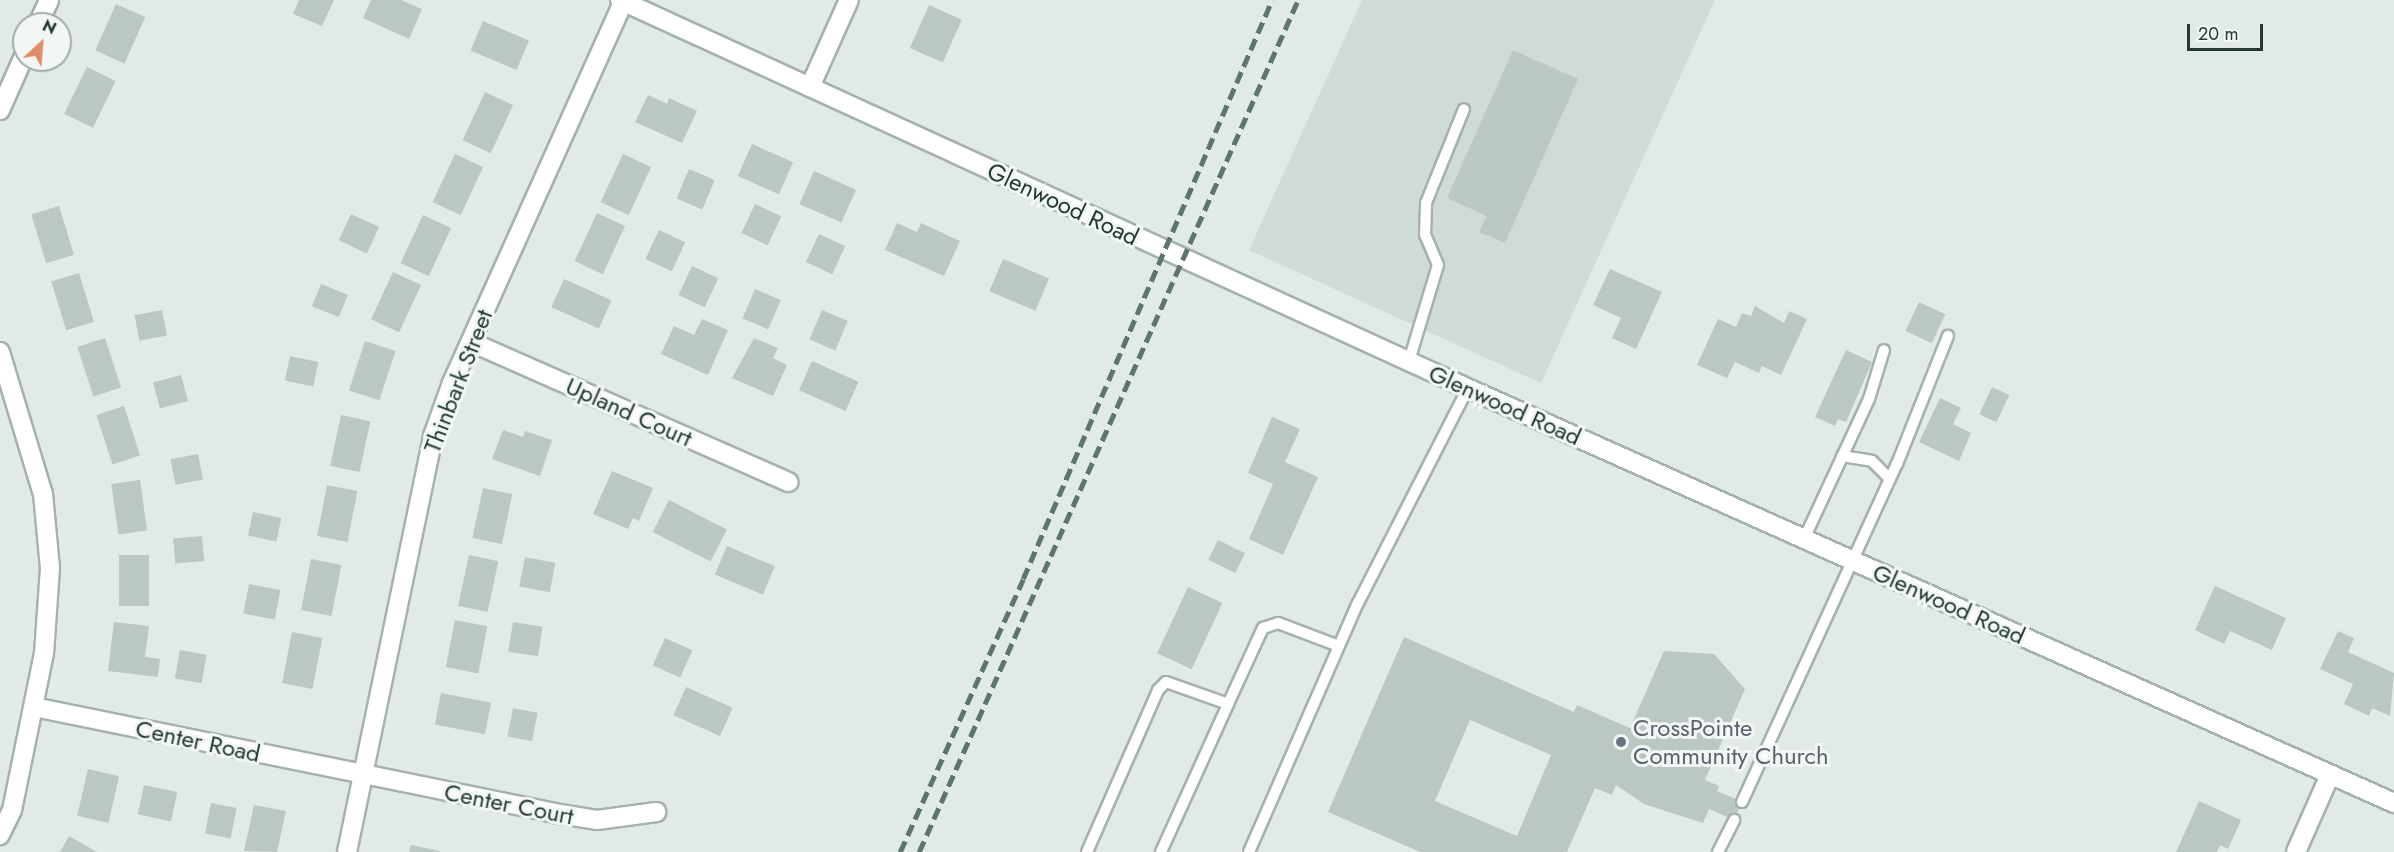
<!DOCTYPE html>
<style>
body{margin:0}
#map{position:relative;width:2394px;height:852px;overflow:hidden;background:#e2eae7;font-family:Jost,sans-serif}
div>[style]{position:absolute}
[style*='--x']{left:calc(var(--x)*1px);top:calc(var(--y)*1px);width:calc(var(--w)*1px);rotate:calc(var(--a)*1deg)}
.built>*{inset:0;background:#d0dad6}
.building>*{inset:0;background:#bac7c3;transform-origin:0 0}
.roads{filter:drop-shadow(2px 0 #a5b1ae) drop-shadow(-2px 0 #a5b1ae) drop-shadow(0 2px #a5b1ae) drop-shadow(0 -2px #a5b1ae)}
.lane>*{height:10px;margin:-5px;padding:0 5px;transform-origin:5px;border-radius:5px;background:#fff}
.street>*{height:18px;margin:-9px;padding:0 9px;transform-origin:9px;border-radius:9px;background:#fff}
.secondary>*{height:18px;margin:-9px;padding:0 9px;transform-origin:9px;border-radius:9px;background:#fff}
.rail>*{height:4.5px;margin-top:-2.25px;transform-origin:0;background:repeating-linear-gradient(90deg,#5e756f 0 12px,transparent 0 18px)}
.dots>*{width:16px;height:16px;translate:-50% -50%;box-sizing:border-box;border:3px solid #f2f7f5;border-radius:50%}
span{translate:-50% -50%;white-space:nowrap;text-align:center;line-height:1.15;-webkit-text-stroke:6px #f2f7f5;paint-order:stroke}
.street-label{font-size:24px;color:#243934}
.worship-label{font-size:24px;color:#5b616d}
.left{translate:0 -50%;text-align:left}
.north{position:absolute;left:12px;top:12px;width:60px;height:60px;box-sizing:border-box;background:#f2f7f5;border:2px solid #a0aba8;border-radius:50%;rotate:26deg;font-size:16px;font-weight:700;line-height:24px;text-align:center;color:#243934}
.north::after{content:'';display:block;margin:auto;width:21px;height:27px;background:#e28b68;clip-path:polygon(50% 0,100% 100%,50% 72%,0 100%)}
.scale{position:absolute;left:2187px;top:24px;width:76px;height:27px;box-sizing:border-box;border:3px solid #243934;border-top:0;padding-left:8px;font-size:18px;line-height:21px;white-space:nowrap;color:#243934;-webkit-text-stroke:4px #f2f7f5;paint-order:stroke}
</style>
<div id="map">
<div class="built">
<div style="clip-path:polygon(1362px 0,1715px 0,1541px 383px,1249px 250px)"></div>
</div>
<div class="building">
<div style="clip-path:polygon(299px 0,334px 0,322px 26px,293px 14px)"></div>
<div style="clip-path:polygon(371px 0,401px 0,422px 9px,409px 39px,363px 18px)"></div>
<div style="left:116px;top:4px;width:32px;height:51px;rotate:24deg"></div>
<div style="left:929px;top:5px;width:36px;height:47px;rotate:24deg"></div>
<div style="left:483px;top:21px;width:50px;height:32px;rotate:23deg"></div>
<div style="clip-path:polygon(1513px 50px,1578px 79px,1505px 243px,1479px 232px,1487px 216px,1447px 198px)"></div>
<div style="left:87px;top:67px;width:32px;height:52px;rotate:26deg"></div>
<div style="left:485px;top:92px;width:31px;height:53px;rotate:25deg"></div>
<div style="clip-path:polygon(648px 95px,667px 104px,669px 98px,697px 111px,682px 143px,635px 122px)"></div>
<div style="left:752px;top:144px;width:45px;height:35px;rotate:24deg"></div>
<div style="left:455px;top:154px;width:31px;height:53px;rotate:25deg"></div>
<div style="left:623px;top:154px;width:31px;height:53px;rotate:25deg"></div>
<div style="left:689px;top:169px;width:28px;height:32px;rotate:23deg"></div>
<div style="left:814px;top:171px;width:46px;height:36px;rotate:24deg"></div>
<div style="left:755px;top:204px;width:29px;height:32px;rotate:25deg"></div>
<div style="left:59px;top:206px;width:51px;height:29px;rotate:73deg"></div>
<div style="left:597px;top:213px;width:31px;height:53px;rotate:25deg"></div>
<div style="left:351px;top:214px;width:31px;height:29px;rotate:25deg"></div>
<div style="left:423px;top:215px;width:31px;height:53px;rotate:25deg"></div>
<div style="clip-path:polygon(897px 223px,917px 232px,921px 223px,960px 241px,944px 276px,885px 250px)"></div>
<div style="left:659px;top:230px;width:29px;height:32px;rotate:25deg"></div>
<div style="left:819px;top:234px;width:29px;height:31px;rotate:25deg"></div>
<div style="left:1003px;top:259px;width:50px;height:35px;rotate:23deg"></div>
<div style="left:692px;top:266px;width:29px;height:32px;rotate:25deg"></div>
<div style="clip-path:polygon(1610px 269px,1662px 292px,1636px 349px,1612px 338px,1621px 318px,1593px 305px)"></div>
<div style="left:393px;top:272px;width:31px;height:52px;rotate:25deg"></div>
<div style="left:79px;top:273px;width:51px;height:29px;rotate:73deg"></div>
<div style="left:564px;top:279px;width:52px;height:31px;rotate:24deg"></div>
<div style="left:321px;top:284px;width:29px;height:24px;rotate:22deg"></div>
<div style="left:755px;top:289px;width:28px;height:32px;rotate:23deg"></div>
<div style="left:1919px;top:302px;width:29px;height:32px;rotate:25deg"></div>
<div style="clip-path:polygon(1755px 306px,1784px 323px,1789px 311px,1807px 319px,1781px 375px,1762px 366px,1759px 373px,1735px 362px,1727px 378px,1697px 365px,1718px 319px,1736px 327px,1742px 313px,1751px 316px)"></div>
<div style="left:162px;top:310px;width:26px;height:28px;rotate:79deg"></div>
<div style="left:822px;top:310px;width:28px;height:32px;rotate:23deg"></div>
<div style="clip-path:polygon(702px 319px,728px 330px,708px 375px,661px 354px,674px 326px,694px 335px)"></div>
<div style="left:105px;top:338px;width:52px;height:29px;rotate:72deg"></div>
<div style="clip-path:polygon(754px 338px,778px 348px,773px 358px,787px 365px,773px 396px,732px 378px)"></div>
<div style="left:365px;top:341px;width:32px;height:52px;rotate:18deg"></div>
<div style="clip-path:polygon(1846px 350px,1872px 362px,1846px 422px,1838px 419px,1835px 426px,1815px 417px)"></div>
<div style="left:290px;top:356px;width:29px;height:25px;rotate:12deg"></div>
<div style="left:812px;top:361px;width:51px;height:32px;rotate:24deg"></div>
<div style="left:181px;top:375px;width:27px;height:29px;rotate:75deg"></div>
<div style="left:1992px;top:387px;width:19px;height:30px;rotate:25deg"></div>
<div style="clip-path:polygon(1940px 398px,1961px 408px,1953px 424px,1971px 433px,1959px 461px,1919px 442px)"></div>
<div style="left:124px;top:406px;width:52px;height:29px;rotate:72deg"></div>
<div style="left:341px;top:415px;width:30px;height:52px;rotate:12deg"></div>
<div style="clip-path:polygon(1272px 417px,1300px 429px,1285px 462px,1318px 477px,1283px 555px,1249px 539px,1273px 484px,1248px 473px)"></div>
<div style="clip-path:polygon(503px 430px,523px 437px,525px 431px,552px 440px,540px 476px,492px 459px)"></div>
<div style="left:198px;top:454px;width:26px;height:28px;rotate:79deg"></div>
<div style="clip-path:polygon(612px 471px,653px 488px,639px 521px,633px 518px,628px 529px,593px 514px)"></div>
<div style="left:140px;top:480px;width:51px;height:29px;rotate:82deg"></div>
<div style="left:327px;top:485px;width:31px;height:52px;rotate:11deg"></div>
<div style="left:483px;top:488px;width:30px;height:51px;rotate:12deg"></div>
<div style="left:669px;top:500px;width:65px;height:36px;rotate:27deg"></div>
<div style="left:253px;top:512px;width:29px;height:24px;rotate:12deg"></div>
<div style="left:202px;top:536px;width:25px;height:29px;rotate:85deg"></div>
<div style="left:1218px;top:540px;width:30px;height:22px;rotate:26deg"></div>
<div style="left:727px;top:546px;width:52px;height:31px;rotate:23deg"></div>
<div style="left:119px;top:555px;width:30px;height:51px"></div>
<div style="left:469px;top:555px;width:30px;height:52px;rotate:12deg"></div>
<div style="left:525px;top:557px;width:31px;height:30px;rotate:11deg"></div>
<div style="left:311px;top:559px;width:31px;height:52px;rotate:11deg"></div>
<div style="left:249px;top:584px;width:32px;height:30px;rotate:11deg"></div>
<div style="clip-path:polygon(2215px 586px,2286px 618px,2272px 650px,2230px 631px,2224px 644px,2195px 630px)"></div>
<div style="left:1188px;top:587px;width:38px;height:73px;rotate:25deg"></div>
<div style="left:455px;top:620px;width:33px;height:48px;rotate:11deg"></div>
<div style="clip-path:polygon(114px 622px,149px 626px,145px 657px,160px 659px,158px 677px,108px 671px)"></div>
<div style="left:513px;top:622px;width:30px;height:30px;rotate:9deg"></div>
<div style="clip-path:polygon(2338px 631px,2354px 638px,2348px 652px,2394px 673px,2390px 716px,2372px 708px,2369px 716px,2344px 704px,2353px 684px,2320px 669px)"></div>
<div style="left:292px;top:632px;width:31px;height:52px;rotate:11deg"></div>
<div style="clip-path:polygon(evenodd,1404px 637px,1574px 712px,1577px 705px,1630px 728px,1664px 651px,1714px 654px,1745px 689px,1705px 780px,1719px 786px,1717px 791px,1742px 802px,1734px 820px,1709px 809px,1703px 823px,1644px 804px,1616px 785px,1612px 795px,1595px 788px,1567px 852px,1420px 852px,1328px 812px,1404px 637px,1470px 720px,1551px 755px,1517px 836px,1435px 801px,1470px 720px)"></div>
<div style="left:665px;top:638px;width:30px;height:30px;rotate:24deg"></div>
<div style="left:180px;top:650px;width:27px;height:29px;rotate:10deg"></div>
<div style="left:686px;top:687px;width:51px;height:31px;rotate:24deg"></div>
<div style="left:441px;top:693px;width:51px;height:32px;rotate:11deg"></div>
<div style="left:513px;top:708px;width:25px;height:29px;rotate:11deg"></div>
<div style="left:88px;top:769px;width:32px;height:48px;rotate:13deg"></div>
<div style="left:144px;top:785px;width:34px;height:30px;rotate:12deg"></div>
<div style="clip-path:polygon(2199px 801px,2241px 820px,2228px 849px,2220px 845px,2217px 852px,2176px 852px)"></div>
<div style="left:211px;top:803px;width:26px;height:31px;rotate:11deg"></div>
<div style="clip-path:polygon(254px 805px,286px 811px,277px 852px,244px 851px)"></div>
<div style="clip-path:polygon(69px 836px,97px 852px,60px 852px)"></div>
<div style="clip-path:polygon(411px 845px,440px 851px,439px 852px,409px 852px)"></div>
</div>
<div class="roads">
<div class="lane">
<div style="--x:1409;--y:361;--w:100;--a:-73.2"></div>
<div style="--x:1438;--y:265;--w:33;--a:-113"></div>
<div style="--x:1425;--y:235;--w:32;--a:-88"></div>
<div style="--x:1426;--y:203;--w:101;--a:-68"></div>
<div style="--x:1842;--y:456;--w:30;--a:9"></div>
<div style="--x:1872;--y:461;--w:25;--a:45"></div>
<div style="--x:1804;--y:539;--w:154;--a:-65.1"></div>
<div style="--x:1869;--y:399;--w:51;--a:-73"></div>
<div style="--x:1742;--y:802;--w:372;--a:-65.4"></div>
<div style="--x:1897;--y:464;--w:138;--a:-68.3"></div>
<div style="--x:1087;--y:852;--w:177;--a:-66.3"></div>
<div style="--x:1158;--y:690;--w:11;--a:-45"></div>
<div style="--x:1166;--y:682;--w:66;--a:19.5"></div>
<div style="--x:1228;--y:704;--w:84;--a:-65.3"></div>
<div style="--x:1263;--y:628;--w:16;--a:-18"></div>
<div style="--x:1278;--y:623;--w:65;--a:20.7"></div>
<div style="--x:1161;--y:852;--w:162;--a:-65.6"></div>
<div style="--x:1249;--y:852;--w:272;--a:-66.4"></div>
<div style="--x:1358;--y:603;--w:242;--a:-62.9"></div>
<div style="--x:1718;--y:852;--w:36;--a:-63"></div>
</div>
<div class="street">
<div style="--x:38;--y:24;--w:26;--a:-65"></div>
<div style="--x:810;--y:87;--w:95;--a:-65.9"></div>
<div style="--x:0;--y:110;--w:59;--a:-66"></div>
<div style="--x:471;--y:342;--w:347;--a:23.8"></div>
<div style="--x:0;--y:352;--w:148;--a:73.2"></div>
<div style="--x:43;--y:494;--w:74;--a:84.6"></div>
<div style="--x:50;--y:568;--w:85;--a:94"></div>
<div style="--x:44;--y:653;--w:160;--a:101.5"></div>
<div style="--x:12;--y:810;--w:28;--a:116"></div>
<div style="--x:34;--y:707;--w:537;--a:11.5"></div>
<div style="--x:560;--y:814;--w:37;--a:9"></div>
<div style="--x:597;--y:820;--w:60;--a:-7.7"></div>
<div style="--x:347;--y:852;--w:425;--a:-78.3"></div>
<div style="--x:433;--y:436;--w:56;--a:-70.3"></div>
<div style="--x:452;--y:383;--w:418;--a:-65.8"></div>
<div style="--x:2296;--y:852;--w:84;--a:-66.2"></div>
</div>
<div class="secondary">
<div style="--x:620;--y:0;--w:920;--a:24.61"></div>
<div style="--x:1456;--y:383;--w:1028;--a:24.12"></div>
</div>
</div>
<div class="rail">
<div style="--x:900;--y:852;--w:299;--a:-65.7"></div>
<div style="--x:1023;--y:579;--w:630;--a:-66.73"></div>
<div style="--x:919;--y:852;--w:932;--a:-66.02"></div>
</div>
<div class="dots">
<div style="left:1621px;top:742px;background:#6b7280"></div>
</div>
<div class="street-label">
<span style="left:1063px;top:204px;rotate:25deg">Glenwood Road</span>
<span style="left:458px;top:381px;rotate:-69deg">Thinbark Street</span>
<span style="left:1505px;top:405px;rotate:24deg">Glenwood Road</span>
<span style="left:629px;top:412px;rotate:24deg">Upland Court</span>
<span style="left:1949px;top:604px;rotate:24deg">Glenwood Road</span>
<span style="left:198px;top:741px;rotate:12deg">Center Road</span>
<span style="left:509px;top:804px;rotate:11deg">Center Court</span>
</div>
<div class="worship-label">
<span class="left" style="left:1633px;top:742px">CrossPointe<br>Community Church</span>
</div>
<div class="north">N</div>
<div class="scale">20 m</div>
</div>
